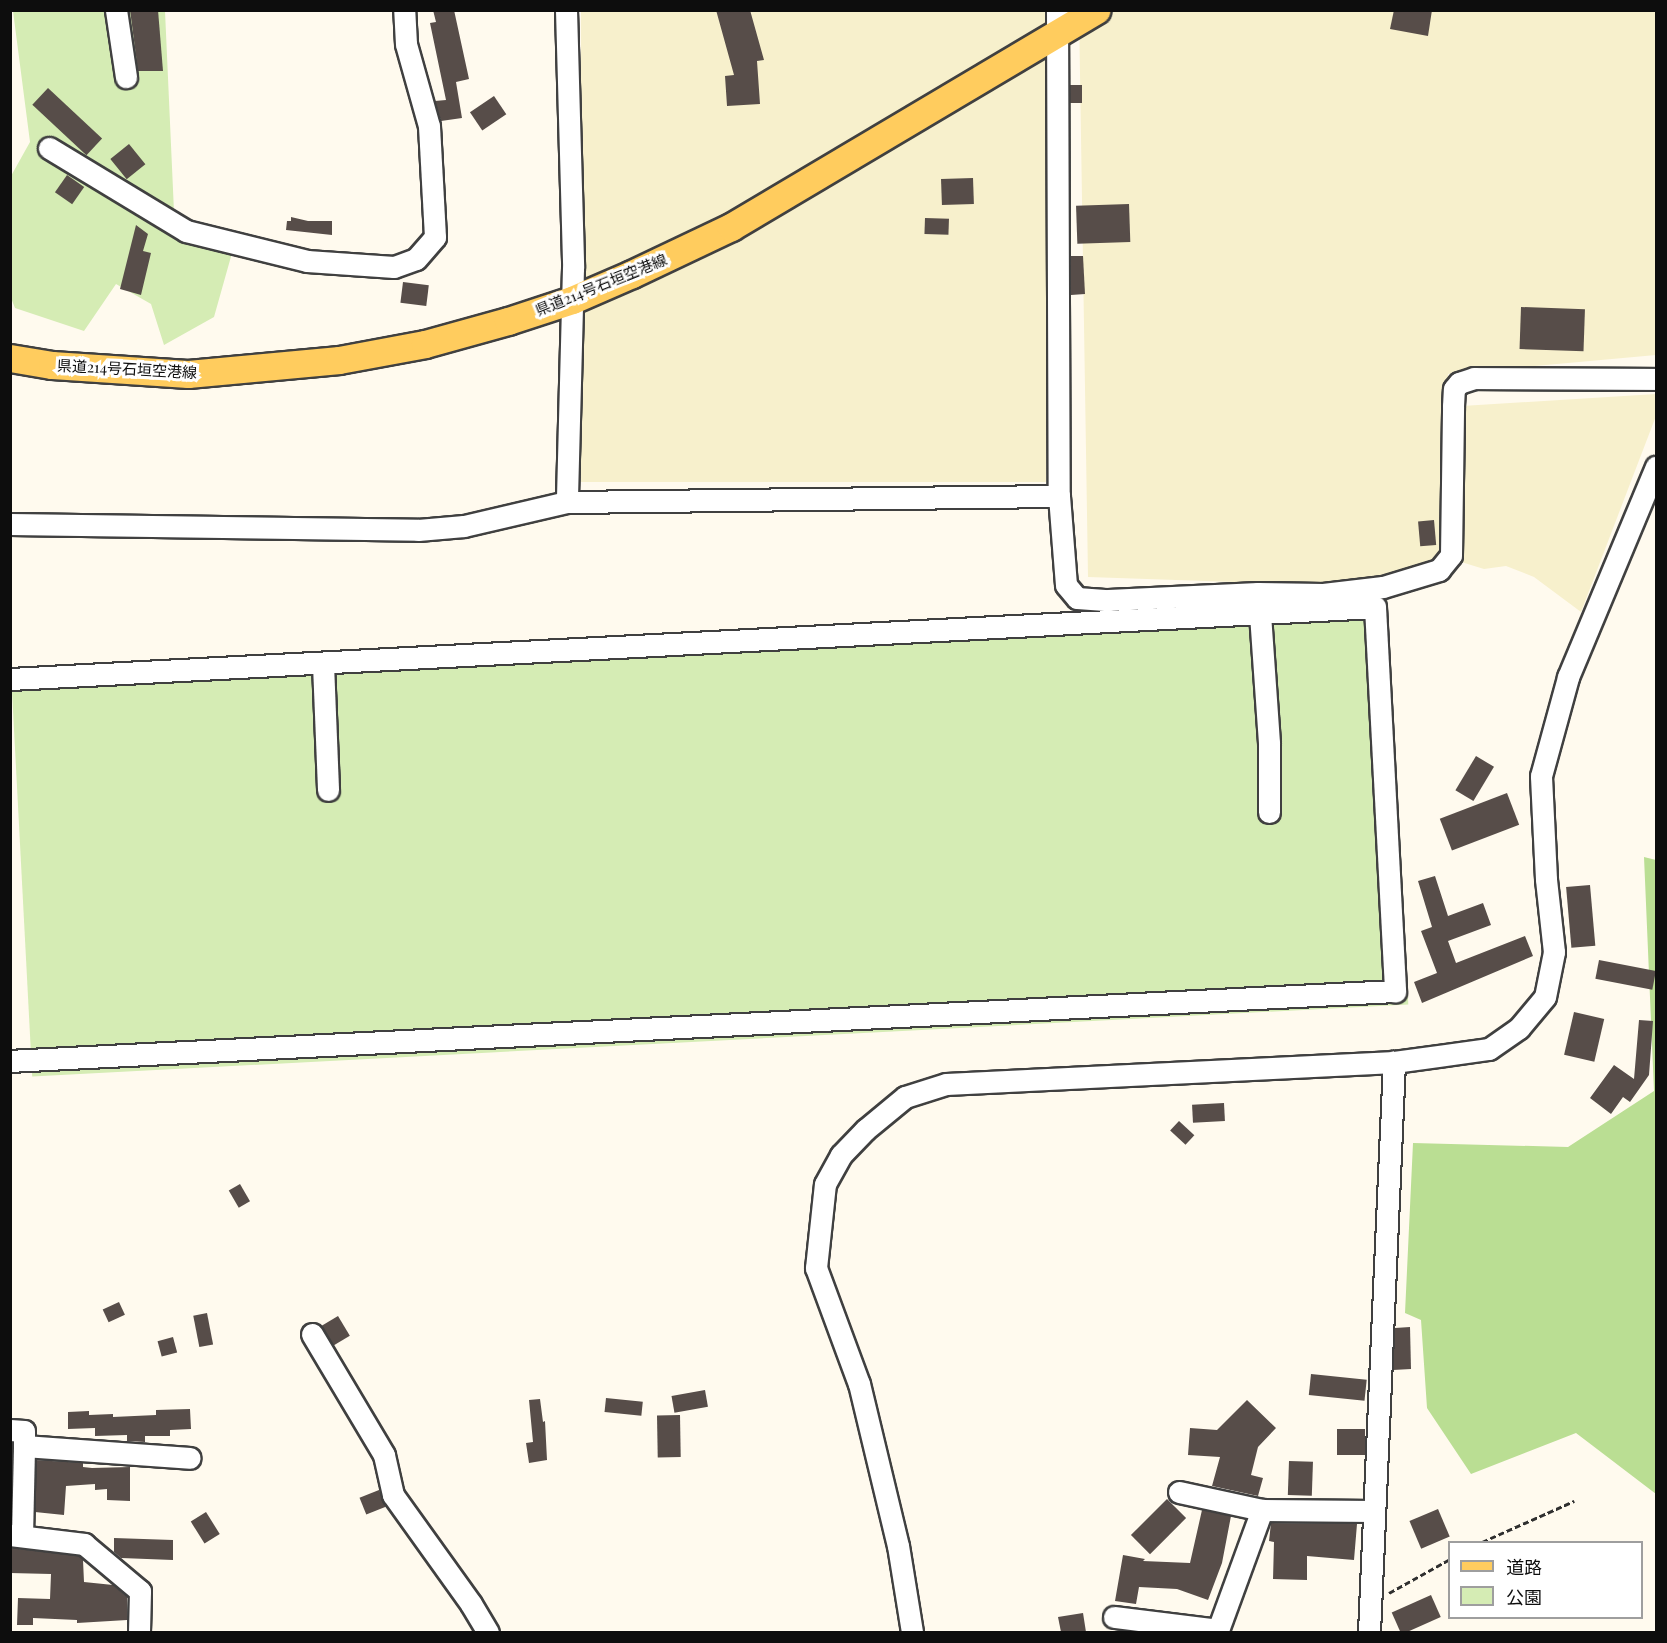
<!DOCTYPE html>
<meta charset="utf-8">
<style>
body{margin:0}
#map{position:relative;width:1667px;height:1643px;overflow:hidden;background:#fffaee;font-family:"Playfair Display","Noto Sans JP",serif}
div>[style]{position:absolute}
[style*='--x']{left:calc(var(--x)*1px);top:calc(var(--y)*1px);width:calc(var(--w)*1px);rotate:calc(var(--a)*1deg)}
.farmland>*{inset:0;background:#f7f0cc;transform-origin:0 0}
.green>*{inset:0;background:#d5ecb4;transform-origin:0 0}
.forest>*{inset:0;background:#bade93}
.building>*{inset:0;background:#574d49;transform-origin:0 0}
.path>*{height:3px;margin-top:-1.5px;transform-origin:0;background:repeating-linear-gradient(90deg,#2f2f2f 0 6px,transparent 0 9px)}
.roads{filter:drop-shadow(2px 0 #404040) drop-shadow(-2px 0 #404040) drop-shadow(0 2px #404040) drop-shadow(0 -2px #404040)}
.minor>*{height:21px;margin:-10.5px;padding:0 10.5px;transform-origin:10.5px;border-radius:10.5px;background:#fff}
.major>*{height:27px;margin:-13.5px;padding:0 13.5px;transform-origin:13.5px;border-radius:13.5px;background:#ffcc5e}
span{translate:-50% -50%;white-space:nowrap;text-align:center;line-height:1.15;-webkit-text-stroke:6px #fff;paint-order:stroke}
.street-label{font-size:15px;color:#0d0d0d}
.frame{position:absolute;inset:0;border:12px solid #0d0d0d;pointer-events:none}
.legend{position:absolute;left:1448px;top:1541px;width:195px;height:78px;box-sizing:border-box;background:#fff;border:2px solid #9e9e9e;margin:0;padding:8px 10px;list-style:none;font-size:18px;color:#0d0d0d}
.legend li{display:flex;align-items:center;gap:12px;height:30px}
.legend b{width:30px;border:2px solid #9e9e9e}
</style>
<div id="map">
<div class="farmland">
<div style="left:581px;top:11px;width:465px;height:471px"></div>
<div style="clip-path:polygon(1079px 11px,1656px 11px,1656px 355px,1448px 374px,1447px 556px,1419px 572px,1356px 586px,1088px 577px)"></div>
<div style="clip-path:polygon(1656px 394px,1656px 416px,1581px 612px,1534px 577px,1506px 566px,1484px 569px,1458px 561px,1462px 406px)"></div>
</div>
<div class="green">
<div style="clip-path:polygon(13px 11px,165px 11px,175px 234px,232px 253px,214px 317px,164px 345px,151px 304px,116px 284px,84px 331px,15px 308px,11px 298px,11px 176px,30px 142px)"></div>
<div style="left:1387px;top:598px;width:407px;height:1378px;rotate:87deg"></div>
</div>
<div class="forest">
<div style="clip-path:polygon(1644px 857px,1656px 860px,1656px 1494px,1576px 1433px,1471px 1474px,1427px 1408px,1421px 1320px,1405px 1313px,1413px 1143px,1568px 1147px,1654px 1091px)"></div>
</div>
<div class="building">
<div style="clip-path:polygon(130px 10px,158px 10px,163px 71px,138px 71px)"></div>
<div style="clip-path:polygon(433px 10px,454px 10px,469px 79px,456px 82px,462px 118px,441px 121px,435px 101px,446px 100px,430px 23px,436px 22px)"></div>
<div style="clip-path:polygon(716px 10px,750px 10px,764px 60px,757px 61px,760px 104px,727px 106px,725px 76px,734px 75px)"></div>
<div style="clip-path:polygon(1394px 10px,1432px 10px,1428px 36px,1390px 29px)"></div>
<div style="left:1070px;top:85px;width:12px;height:18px"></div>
<div style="left:48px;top:88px;width:74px;height:23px;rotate:43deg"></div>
<div style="left:494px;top:96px;width:22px;height:29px;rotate:56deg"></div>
<div style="left:129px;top:144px;width:26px;height:24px;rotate:51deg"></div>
<div style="left:67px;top:175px;width:21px;height:21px;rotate:35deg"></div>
<div style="left:973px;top:178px;width:26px;height:32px;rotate:88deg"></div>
<div style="left:1129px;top:204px;width:38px;height:53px;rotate:88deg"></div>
<div style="clip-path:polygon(291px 217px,308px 221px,332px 221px,332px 235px,286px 230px,287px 221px,291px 221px)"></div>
<div style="left:925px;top:218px;width:24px;height:16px;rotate:2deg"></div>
<div style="clip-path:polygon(136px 225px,148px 234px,143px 251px,151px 253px,141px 295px,120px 289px)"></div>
<div style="clip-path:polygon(1071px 256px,1083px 256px,1085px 294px,1071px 295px)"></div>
<div style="left:403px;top:282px;width:26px;height:21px;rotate:7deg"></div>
<div style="left:1521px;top:307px;width:64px;height:42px;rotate:2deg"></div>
<div style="left:1434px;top:520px;width:25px;height:16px;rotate:85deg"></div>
<div style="left:1476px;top:756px;width:21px;height:40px;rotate:31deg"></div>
<div style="left:1507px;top:793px;width:34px;height:72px;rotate:69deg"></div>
<div style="clip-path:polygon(1435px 876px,1448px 916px,1483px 903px,1491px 925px,1448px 941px,1456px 963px,1525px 936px,1533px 956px,1422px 1003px,1414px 982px,1437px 973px,1421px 931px,1432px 927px,1418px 881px)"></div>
<div style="left:1590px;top:885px;width:61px;height:24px;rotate:85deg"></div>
<div style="left:1599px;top:960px;width:58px;height:19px;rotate:11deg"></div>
<div style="left:1574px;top:1012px;width:31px;height:44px;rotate:13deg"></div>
<div style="clip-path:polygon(1639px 1020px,1653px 1021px,1649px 1075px,1630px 1102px,1623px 1097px,1611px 1114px,1590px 1098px,1614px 1065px,1634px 1079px)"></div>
<div style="left:1224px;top:1103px;width:18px;height:32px;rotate:87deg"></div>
<div style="left:1179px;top:1121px;width:21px;height:13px;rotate:43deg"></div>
<div style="left:240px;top:1184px;width:20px;height:13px;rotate:60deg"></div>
<div style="left:119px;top:1302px;width:14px;height:18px;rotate:65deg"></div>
<div style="left:207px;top:1313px;width:32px;height:14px;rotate:79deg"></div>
<div style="left:338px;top:1316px;width:23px;height:20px;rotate:59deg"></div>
<div style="clip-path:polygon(1410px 1327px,1411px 1369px,1393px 1370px,1395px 1328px)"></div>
<div style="left:173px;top:1337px;width:16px;height:16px;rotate:75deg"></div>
<div style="left:1311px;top:1374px;width:56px;height:21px;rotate:6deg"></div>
<div style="left:705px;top:1390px;width:17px;height:34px;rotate:80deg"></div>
<div style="left:606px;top:1398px;width:37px;height:14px;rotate:6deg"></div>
<div style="clip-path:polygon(540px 1399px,543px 1422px,545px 1421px,547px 1460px,529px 1463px,526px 1443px,533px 1442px,529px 1400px)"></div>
<div style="clip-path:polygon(1247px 1400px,1276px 1428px,1258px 1447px,1251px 1475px,1263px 1478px,1258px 1496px,1212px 1486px,1220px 1457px,1188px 1455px,1190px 1428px,1217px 1430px)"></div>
<div style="clip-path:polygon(190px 1409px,191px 1429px,170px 1430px,170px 1436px,145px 1436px,145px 1442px,127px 1441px,127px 1435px,95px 1436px,95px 1428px,68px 1429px,68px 1412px,89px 1411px,89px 1415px,113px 1414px,113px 1417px,156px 1415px,156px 1410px)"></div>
<div style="left:680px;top:1415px;width:42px;height:23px;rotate:89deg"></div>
<div style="left:1337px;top:1429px;width:28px;height:26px"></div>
<div style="clip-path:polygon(36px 1460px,83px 1463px,83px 1467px,92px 1468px,130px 1467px,130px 1501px,107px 1500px,107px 1489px,95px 1490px,95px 1484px,66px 1486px,64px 1515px,35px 1512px)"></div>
<div style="left:1289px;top:1461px;width:24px;height:34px;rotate:2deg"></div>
<div style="left:379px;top:1490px;width:18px;height:21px;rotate:68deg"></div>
<div style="left:1167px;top:1499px;width:27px;height:51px;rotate:45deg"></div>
<div style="left:1438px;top:1509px;width:30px;height:31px;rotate:67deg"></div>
<div style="clip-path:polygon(1202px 1510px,1231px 1516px,1222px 1563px,1208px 1600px,1177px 1589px,1139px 1587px,1136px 1604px,1115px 1601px,1123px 1555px,1145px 1559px,1143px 1561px,1190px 1563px)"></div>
<div style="left:206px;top:1512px;width:26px;height:18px;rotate:58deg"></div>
<div style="clip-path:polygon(1271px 1523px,1357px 1524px,1354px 1560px,1307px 1556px,1307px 1580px,1273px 1579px,1274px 1542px,1269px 1541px)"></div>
<div style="clip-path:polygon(114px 1538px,173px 1540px,173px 1560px,121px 1558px,114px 1552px)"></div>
<div style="clip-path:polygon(10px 1548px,79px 1556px,83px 1560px,84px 1582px,113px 1585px,127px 1597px,127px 1620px,77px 1623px,77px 1620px,33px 1618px,33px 1625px,17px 1625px,18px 1598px,50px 1599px,51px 1574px,10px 1573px)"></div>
<div style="left:1431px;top:1595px;width:24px;height:43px;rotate:66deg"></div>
<div style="clip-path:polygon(1083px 1613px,1086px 1632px,1061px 1632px,1058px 1617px)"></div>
</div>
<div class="path">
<div style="--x:1482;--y:1542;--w:101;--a:-24"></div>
<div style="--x:1389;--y:1593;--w:70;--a:-29.1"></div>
</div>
<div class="roads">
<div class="minor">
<div style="--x:116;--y:10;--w:68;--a:81.5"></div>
<div style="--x:566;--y:10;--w:258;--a:88.4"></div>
<div style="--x:573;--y:268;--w:234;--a:91.5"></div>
<div style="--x:1057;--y:10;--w:486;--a:89.8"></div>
<div style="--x:1059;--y:496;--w:89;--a:85.5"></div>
<div style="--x:1066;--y:585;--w:17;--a:50"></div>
<div style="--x:1077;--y:598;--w:31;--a:4"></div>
<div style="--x:1108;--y:600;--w:150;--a:-2.7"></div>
<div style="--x:1258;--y:593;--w:65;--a:0.9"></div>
<div style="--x:1323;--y:594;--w:60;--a:-6.7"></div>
<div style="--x:1383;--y:587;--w:59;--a:-16.9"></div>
<div style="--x:1439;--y:570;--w:19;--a:-51"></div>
<div style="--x:1451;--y:555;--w:149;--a:-89.2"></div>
<div style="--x:1453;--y:406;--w:17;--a:-87"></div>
<div style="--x:1454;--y:389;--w:8;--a:-50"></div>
<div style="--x:1459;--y:383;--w:16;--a:-18"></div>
<div style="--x:1474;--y:378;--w:182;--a:0.3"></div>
<div style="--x:49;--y:148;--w:160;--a:31.2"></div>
<div style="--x:186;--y:231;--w:125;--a:13.9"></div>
<div style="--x:307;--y:261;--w:87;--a:3.9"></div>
<div style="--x:394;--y:267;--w:23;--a:-20"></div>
<div style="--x:416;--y:259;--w:29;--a:-49"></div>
<div style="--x:435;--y:237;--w:111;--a:-93.1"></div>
<div style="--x:429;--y:126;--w:85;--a:-105.7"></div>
<div style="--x:406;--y:44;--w:34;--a:-93"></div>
<div style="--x:10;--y:524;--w:408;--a:0.8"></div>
<div style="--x:418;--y:530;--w:46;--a:-5"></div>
<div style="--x:464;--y:526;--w:106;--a:-13.1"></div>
<div style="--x:567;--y:502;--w:492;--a:-0.7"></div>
<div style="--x:1260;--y:614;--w:129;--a:86"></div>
<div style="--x:1269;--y:743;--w:69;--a:90"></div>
<div style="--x:323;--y:664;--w:126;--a:87.7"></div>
<div style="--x:10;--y:679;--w:1367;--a:-3.02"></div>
<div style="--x:1375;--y:607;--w:385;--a:87"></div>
<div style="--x:1395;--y:991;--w:1387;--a:177.11"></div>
<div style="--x:312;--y:1334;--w:141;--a:59.2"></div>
<div style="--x:384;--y:1455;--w:41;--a:77.3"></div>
<div style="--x:393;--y:1495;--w:134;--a:54.4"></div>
<div style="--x:471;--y:1604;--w:33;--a:59"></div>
<div style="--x:10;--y:1430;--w:14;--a:4"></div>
<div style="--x:24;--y:1431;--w:15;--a:90"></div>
<div style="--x:24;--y:1446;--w:166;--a:4.1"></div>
<div style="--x:1179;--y:1492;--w:85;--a:12.2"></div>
<div style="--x:1262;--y:1510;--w:111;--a:0.5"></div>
<div style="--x:10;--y:1535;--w:75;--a:6.9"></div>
<div style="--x:84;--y:1544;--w:73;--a:40"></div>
<div style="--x:140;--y:1591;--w:41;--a:91.4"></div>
<div style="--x:22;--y:1536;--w:90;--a:-88.7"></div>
<div style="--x:1114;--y:1617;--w:105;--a:7.1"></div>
<div style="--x:1218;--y:1630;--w:128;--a:-69.9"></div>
<div style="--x:912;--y:1632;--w:87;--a:-99.2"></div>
<div style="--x:898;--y:1546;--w:167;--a:-103.5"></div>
<div style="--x:859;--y:1384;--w:124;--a:-110.3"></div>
<div style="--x:816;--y:1268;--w:84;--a:-83.9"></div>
<div style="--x:825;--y:1184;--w:33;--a:-61"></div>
<div style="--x:841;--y:1155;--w:35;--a:-46"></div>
<div style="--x:865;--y:1130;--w:52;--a:-39.5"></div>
<div style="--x:905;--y:1097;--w:43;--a:-17.6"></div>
<div style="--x:946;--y:1084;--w:449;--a:-2.8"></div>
<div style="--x:1394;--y:1062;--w:96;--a:-7.8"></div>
<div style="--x:1489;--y:1049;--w:37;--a:-35"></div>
<div style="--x:1519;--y:1028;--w:40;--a:-50"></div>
<div style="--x:1545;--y:997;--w:46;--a:-78.7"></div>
<div style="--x:1554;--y:952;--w:73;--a:-96.3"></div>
<div style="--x:1546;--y:879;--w:103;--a:-92.8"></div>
<div style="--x:1541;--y:776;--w:103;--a:-74.7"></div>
<div style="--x:1568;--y:677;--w:228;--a:-67.3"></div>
<div style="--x:1369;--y:1632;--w:571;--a:-87.49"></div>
</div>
<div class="major">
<div style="--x:10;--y:358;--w:43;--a:9.5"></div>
<div style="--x:52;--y:365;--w:136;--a:3.8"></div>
<div style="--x:188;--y:374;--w:152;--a:-5.3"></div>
<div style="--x:339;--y:360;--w:87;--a:-10.5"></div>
<div style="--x:425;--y:344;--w:86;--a:-15.5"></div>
<div style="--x:508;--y:321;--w:67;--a:-18.2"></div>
<div style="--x:572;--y:300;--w:65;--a:-23.4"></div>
<div style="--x:632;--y:274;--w:110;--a:-25.4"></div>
<div style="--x:731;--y:227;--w:425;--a:-30.7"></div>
</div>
</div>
<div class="street-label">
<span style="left:601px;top:285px;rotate:-22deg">県道214号石垣空港線</span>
<span style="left:127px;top:369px;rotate:3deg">県道214号石垣空港線</span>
</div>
<div class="frame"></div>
<ul class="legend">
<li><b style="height:8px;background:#ffcc5e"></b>道路</li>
<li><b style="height:16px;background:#d5ecb4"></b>公園</li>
</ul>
</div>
